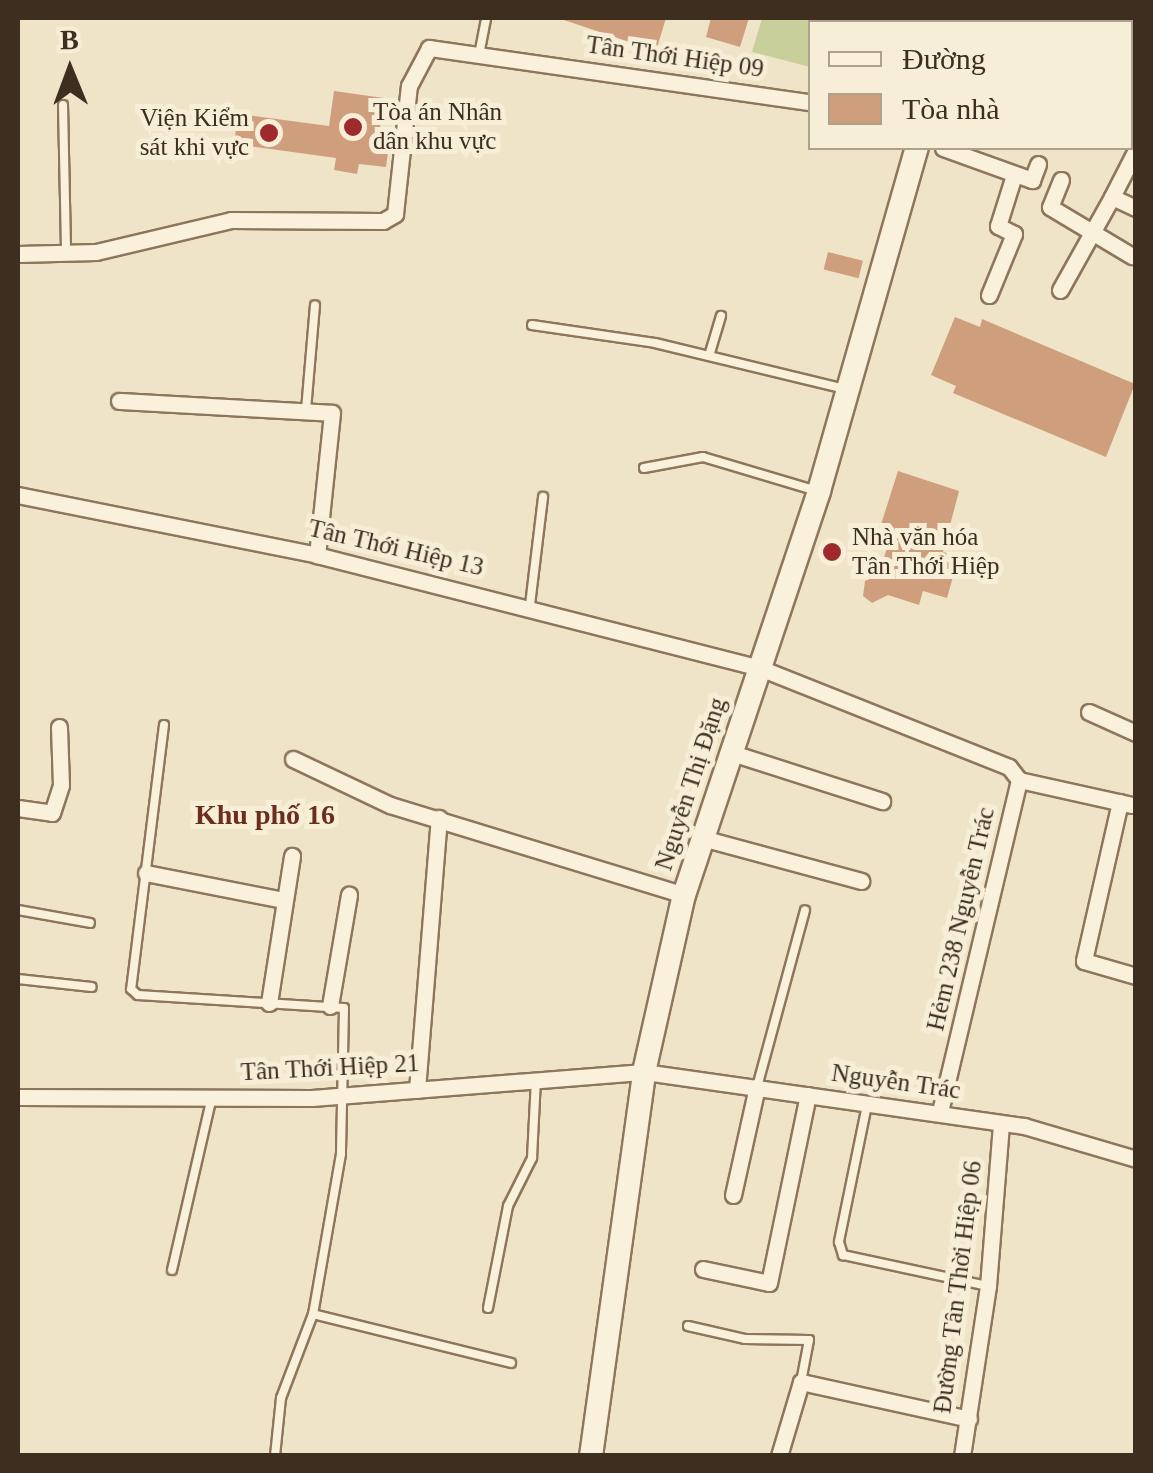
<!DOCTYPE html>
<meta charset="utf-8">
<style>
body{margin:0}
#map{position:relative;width:1153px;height:1473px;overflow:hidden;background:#f0e4c8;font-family:"Times New Roman",serif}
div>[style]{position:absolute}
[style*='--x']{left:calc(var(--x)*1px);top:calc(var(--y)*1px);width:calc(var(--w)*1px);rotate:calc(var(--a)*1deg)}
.green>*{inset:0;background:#c9cf9b}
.building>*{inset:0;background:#cf9f7d;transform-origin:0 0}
.roads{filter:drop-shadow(2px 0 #8d765c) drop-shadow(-2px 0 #8d765c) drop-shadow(0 2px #8d765c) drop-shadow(0 -2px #8d765c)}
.lane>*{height:8px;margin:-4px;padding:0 4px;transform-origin:4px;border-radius:4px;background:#faf1dc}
.street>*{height:15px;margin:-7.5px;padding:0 7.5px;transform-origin:7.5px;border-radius:7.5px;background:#faf1dc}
.secondary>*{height:22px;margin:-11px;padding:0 11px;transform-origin:11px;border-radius:11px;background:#faf1dc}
.dots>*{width:28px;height:28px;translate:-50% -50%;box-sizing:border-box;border:5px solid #f7eed8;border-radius:50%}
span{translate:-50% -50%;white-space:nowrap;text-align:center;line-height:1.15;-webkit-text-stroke:10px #f7eed8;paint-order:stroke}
.street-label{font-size:25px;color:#3d2e20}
.poi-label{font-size:25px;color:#3d2e20}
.left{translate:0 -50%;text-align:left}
.right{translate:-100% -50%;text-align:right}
.neighbourhood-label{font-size:28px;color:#6b2e1e;font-weight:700}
.frame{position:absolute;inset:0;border:20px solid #3d2e20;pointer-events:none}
.legend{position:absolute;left:808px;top:20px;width:325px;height:130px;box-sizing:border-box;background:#f7eed8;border:2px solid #ada18e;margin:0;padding:12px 18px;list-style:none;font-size:30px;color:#3d2e20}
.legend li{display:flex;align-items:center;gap:20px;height:50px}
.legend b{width:50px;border:2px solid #ada18e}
.north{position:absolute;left:20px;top:20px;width:100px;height:100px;-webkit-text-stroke:8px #f7eed8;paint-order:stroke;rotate:359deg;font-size:28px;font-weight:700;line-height:40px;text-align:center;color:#3d2e20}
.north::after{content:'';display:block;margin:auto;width:35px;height:45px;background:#3d2e20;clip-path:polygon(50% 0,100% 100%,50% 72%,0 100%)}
</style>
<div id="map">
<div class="green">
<div style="clip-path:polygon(762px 18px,815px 18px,834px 22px,810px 22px,810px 67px,752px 52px)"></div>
</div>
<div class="building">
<div style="clip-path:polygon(558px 18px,666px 18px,656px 51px)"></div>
<div style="clip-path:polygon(711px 18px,749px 18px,740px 47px,706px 37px)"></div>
<div style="clip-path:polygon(334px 91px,384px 98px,378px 143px,389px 145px,386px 167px,359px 164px,357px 174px,334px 170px,336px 158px,234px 144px,238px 114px,329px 126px)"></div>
<div style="left:828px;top:252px;width:36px;height:18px;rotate:14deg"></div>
<div style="clip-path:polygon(955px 317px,980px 327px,982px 319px,1135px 384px,1106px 457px,953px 393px,956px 386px,931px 375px)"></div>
<div style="clip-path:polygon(898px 471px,959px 491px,943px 552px,959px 556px,947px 598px,923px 591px,919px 605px,888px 595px,872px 603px,863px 596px,865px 581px,879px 575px,889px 541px,877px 537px)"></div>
</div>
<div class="roads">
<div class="lane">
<div style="--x:907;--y:22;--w:4;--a:-76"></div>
<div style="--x:479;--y:55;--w:38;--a:-79"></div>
<div style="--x:63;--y:105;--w:147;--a:88.8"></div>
<div style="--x:532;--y:325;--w:124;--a:8.3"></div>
<div style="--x:655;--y:343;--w:195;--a:13.6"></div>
<div style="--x:709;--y:356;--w:42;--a:-73.3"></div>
<div style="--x:306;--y:410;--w:105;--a:-85.1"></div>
<div style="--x:644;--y:468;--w:60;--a:-10.6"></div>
<div style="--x:703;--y:457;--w:116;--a:16.6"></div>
<div style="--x:530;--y:605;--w:109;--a:-83.1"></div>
<div style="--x:164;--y:725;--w:266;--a:97.1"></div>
<div style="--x:131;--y:989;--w:9;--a:41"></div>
<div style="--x:138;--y:995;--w:206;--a:3.6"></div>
<div style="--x:344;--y:1008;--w:146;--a:91.2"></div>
<div style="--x:341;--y:1154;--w:162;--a:99.9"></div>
<div style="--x:313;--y:1314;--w:204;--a:13.9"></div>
<div style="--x:18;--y:910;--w:73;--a:10.2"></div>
<div style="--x:18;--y:979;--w:74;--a:6.2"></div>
<div style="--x:757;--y:1087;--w:183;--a:-74.8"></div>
<div style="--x:867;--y:1105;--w:140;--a:101.6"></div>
<div style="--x:839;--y:1242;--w:14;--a:73"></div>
<div style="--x:843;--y:1255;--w:148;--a:12.1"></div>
<div style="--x:172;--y:1270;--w:178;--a:-77"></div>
<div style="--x:488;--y:1308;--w:104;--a:-78.9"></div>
<div style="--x:508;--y:1206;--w:54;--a:-63.4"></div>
<div style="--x:532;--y:1158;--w:78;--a:-87.1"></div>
<div style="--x:688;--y:1326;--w:58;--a:12.8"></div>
<div style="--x:745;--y:1339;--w:64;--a:0.9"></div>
<div style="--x:809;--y:1340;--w:43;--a:100.8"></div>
<div style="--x:275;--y:1456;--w:58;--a:-84.1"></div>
<div style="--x:281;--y:1398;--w:90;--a:-69.1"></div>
</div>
<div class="street">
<div style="--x:943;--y:148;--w:95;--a:19.8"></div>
<div style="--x:1032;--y:180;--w:17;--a:-69"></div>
<div style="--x:1136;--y:150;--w:53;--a:117.1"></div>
<div style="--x:1112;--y:197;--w:26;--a:25"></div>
<div style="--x:1061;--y:180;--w:29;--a:112"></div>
<div style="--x:1050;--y:207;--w:96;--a:30.9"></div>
<div style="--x:18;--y:254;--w:78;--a:-1.5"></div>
<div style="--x:96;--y:252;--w:139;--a:-13.3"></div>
<div style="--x:231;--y:220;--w:152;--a:0.4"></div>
<div style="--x:383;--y:221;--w:14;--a:-30"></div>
<div style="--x:395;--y:214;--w:129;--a:-83.8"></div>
<div style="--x:409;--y:86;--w:43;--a:-62.2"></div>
<div style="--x:429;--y:48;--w:385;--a:8.1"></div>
<div style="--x:1060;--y:290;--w:107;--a:-60.8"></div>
<div style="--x:989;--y:295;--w:66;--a:-67.7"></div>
<div style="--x:1014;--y:234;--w:18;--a:-153"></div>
<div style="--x:998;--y:226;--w:53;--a:-72.6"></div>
<div style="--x:119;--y:401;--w:213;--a:3.2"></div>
<div style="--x:332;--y:413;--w:143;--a:96"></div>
<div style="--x:18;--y:495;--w:305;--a:11.3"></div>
<div style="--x:317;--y:555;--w:457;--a:14.3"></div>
<div style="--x:760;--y:668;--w:268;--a:21.7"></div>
<div style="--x:1009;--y:767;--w:16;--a:52"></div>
<div style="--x:1019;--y:780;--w:341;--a:103.4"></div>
<div style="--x:1089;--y:712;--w:51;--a:24.1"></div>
<div style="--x:729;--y:752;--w:161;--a:17.8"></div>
<div style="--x:293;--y:759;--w:107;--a:25.4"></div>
<div style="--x:390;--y:805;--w:307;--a:17"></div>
<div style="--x:1019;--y:780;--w:116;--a:12.5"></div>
<div style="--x:1120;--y:802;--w:163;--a:102.8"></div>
<div style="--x:1084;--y:961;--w:54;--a:16.1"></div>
<div style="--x:18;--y:808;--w:34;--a:8"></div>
<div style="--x:52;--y:813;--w:29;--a:-72"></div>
<div style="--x:61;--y:785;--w:58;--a:-92"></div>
<div style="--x:702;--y:838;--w:165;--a:15.1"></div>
<div style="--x:146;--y:873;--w:141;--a:11.1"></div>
<div style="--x:269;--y:1003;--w:149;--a:-81.1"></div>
<div style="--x:330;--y:1006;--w:113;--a:-80.3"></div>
<div style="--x:417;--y:1090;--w:273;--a:-85.4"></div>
<div style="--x:18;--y:1097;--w:294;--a:0.2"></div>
<div style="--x:312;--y:1098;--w:333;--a:-4.5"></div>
<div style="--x:644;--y:1072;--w:384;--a:8.1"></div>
<div style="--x:1024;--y:1126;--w:117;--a:16.4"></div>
<div style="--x:733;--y:1195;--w:111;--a:-77.5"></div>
<div style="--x:703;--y:1269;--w:67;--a:12"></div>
<div style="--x:769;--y:1283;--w:192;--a:-78.3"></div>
<div style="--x:779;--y:1456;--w:77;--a:-73.4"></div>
<div style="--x:801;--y:1382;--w:172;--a:12.4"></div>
<div style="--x:962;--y:1456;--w:172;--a:-81.3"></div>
<div style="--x:988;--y:1286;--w:162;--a:-85.4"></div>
</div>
<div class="secondary">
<div style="--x:947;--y:22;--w:4;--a:-76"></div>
<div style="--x:591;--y:1456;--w:388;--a:-82.1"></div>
<div style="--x:644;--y:1072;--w:181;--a:-77.3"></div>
<div style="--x:684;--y:895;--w:426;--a:-71.5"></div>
<div style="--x:819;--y:491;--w:357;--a:-74.1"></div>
</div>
</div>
<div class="dots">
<div style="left:353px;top:127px;background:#9e2a2b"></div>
<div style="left:269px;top:133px;background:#9e2a2b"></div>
<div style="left:832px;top:552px;background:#9e2a2b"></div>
</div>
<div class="street-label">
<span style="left:675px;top:57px;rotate:8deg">Tân Thới Hiệp 09</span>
<span style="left:396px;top:548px;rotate:13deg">Tân Thới Hiệp 13</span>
<span style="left:691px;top:784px;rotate:-72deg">Nguyễn Thị Đặng</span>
<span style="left:961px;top:919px;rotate:-77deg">Hẻm 238 Nguyễn Trác</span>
<span style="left:330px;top:1068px;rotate:-3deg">Tân Thới Hiệp 21</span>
<span style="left:896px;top:1082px;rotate:8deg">Nguyễn Trác</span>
<span style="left:958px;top:1287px;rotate:-83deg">Đường Tân Thời Hiệp 06</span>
</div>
<div class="poi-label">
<span class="left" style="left:373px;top:127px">Tòa án Nhân<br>dân khu vực</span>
<span class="right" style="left:249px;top:133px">Viện Kiểm<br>sát khi vực</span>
<span class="left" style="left:852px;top:552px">Nhà văn hóa<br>Tân Thới Hiệp</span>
</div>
<div class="neighbourhood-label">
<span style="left:265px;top:815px">Khu phố 16</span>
</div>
<div class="frame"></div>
<ul class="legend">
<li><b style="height:12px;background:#faf1dc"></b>Đường</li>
<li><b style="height:28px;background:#cf9f7d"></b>Tòa nhà</li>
</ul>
<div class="north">B</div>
</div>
